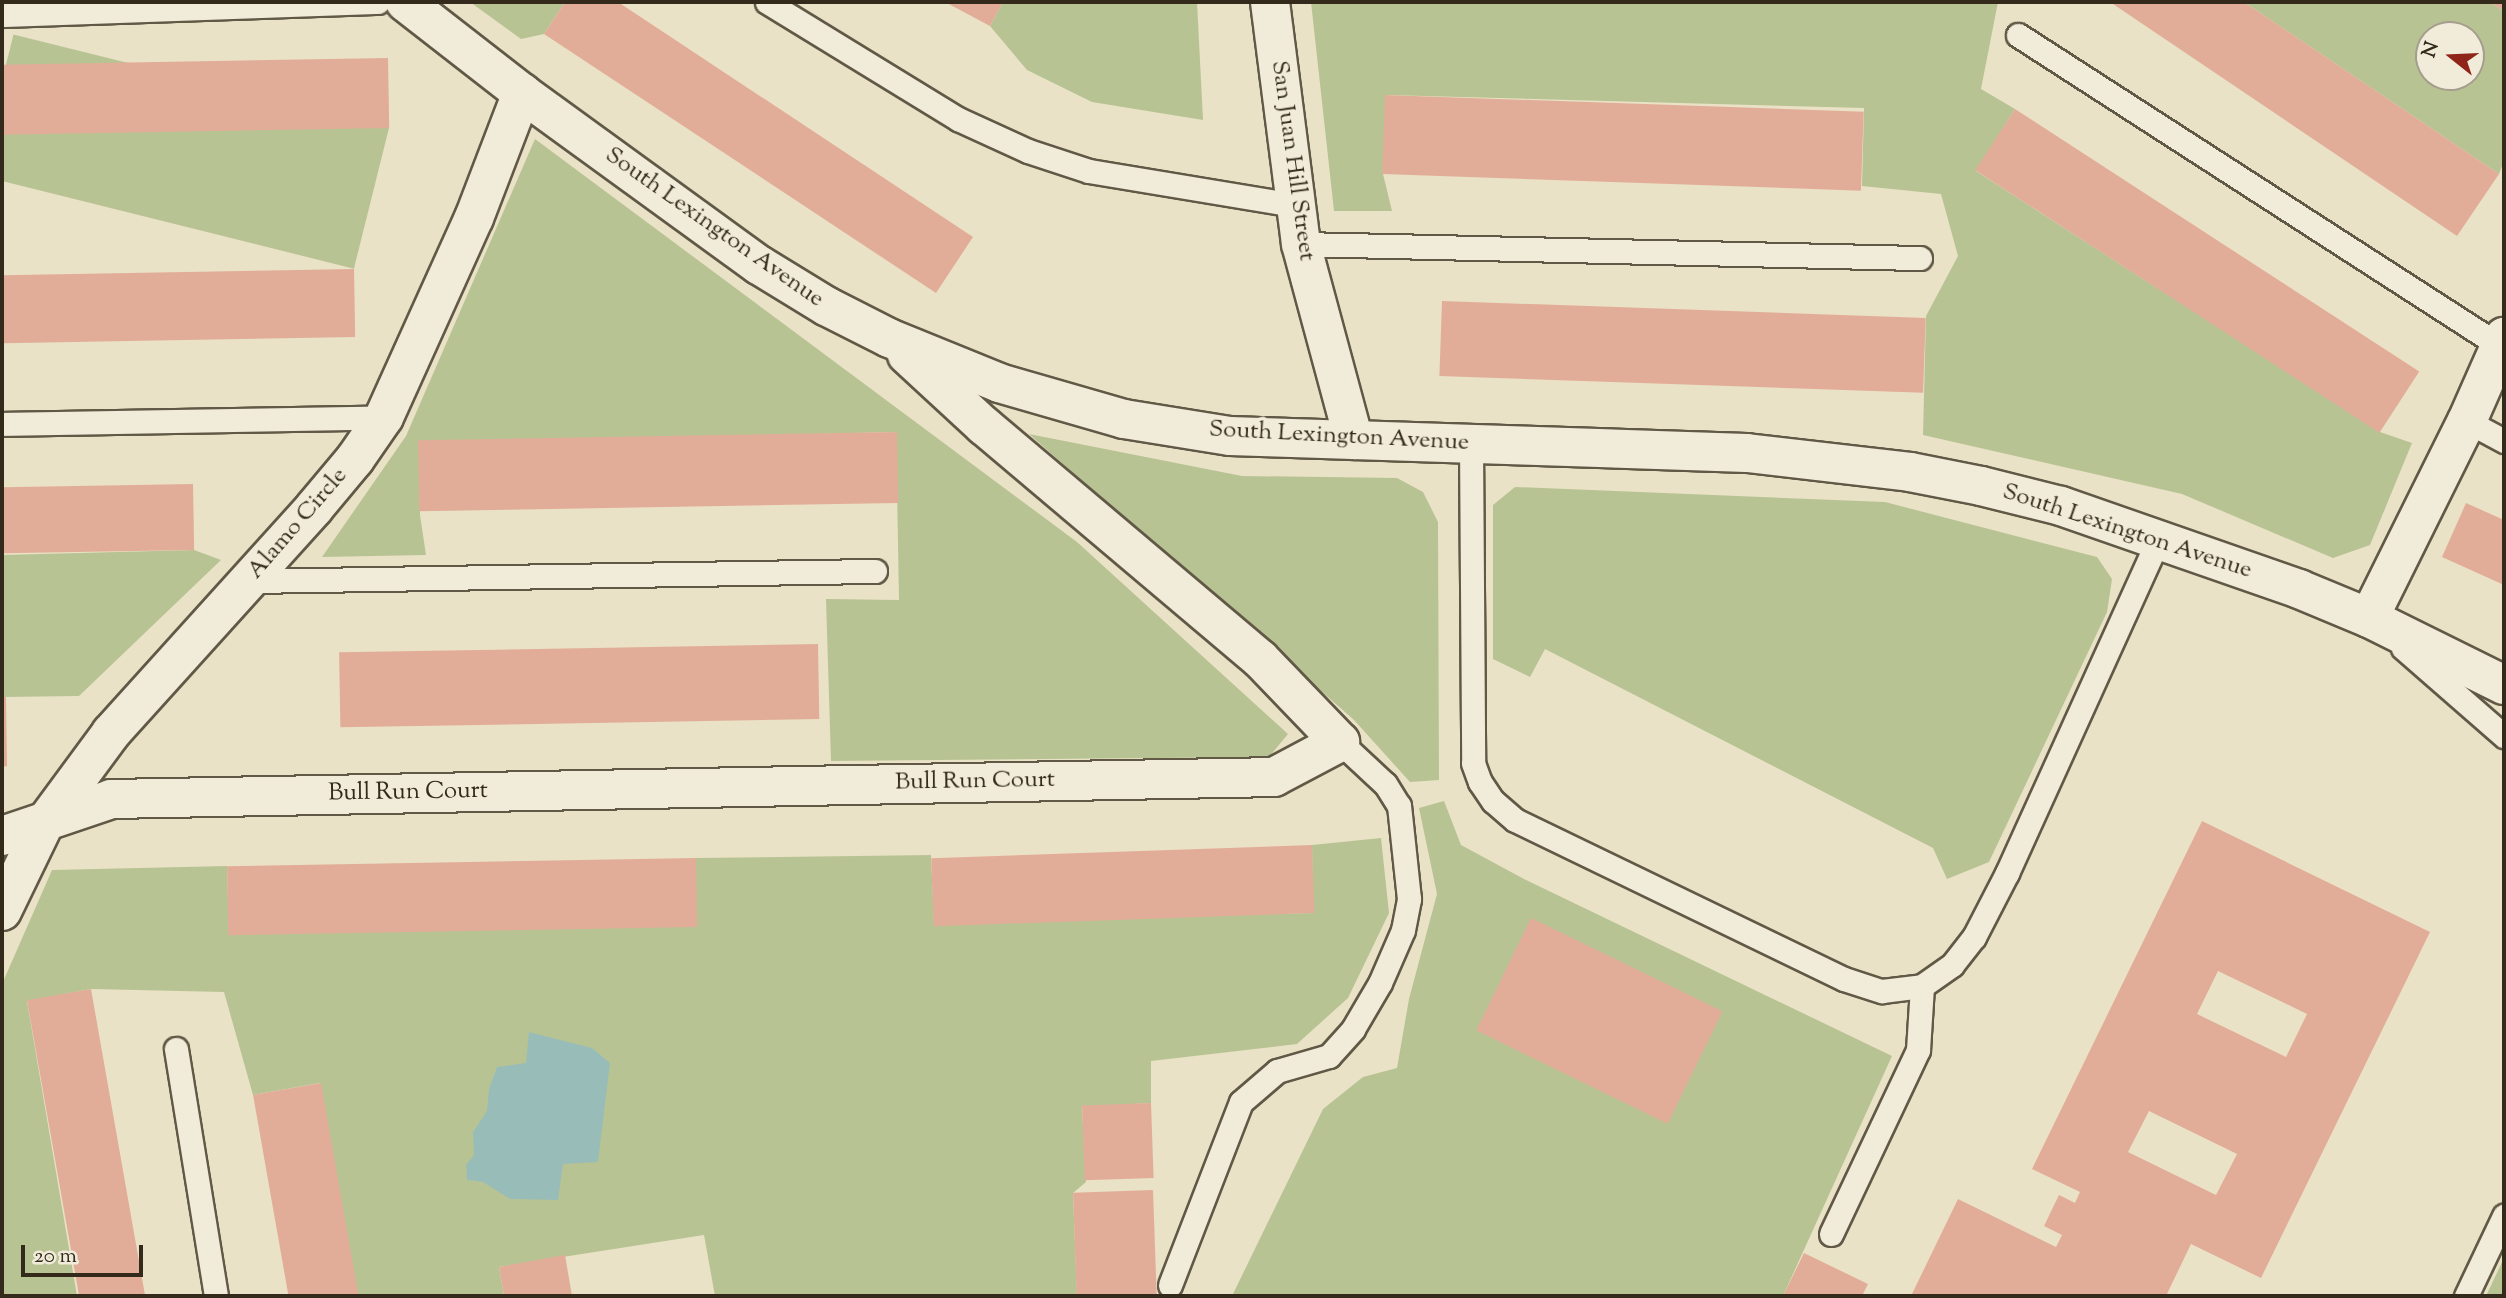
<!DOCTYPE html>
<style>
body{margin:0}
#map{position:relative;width:2506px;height:1298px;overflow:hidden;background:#eae2c6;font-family:"Sorts Mill Goudy",serif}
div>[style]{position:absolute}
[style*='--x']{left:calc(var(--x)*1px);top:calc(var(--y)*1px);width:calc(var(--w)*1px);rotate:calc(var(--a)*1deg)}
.green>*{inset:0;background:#b8c393;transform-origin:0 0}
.water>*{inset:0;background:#98bdb8}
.building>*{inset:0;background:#e2ad98;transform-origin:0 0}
.roads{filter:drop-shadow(2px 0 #615846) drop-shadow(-2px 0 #615846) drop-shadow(0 2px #615846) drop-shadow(0 -2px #615846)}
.lane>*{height:23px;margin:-11.5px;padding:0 11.5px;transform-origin:11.5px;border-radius:11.5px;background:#f1ecda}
.street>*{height:38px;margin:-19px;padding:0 19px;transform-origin:19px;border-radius:19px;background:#f1ecda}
span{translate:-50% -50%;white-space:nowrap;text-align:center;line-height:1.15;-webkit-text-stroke:7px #f1ecda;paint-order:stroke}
.street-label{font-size:24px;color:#332a1c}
.frame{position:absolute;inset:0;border:4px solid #332a1c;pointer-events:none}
.north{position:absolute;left:2415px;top:21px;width:70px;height:70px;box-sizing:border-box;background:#f1ecda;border:2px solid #a59e8e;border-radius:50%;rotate:288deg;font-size:19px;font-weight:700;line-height:28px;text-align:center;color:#332a1c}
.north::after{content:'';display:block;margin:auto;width:24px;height:32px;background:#8f2418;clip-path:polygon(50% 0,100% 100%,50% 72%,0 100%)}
.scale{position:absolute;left:21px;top:1245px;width:122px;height:32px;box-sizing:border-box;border:4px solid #332a1c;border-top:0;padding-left:9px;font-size:21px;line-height:24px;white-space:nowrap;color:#332a1c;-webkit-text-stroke:5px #f1ecda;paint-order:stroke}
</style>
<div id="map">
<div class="green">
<div style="clip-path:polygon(470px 2px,565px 2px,544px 34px,521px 39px)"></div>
<div style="clip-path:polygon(1003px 2px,1197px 2px,1203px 120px,1092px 102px,1027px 70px,990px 26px)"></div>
<div style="clip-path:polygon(1311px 2px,1998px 2px,1981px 89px,2015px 109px,1976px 171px,2380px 432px,2412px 443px,2370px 545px,2333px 558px,2182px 494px,1923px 435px,1926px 316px,1958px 256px,1941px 194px,1862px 186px,1864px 108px,1386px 95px,1383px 174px,1392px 211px,1334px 211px)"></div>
<div style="clip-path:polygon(evenodd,2244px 2px,2490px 2px,2504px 11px,2504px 161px,2499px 174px,2244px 2px,2429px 35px,2471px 35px,2471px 77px,2429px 77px,2429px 35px)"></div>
<div style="left:389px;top:128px;width:145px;height:387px;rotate:104deg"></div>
<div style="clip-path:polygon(535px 139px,1077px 542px,1288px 734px,1269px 757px,831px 761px,826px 599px,899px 600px,896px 432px,419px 444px,420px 515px,426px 555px,322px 557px,406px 436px)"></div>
<div style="clip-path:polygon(1029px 434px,1242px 476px,1397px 478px,1423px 492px,1438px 522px,1439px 780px,1410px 782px,1354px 720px)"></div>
<div style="clip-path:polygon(1515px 487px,1885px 502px,2097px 557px,2112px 579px,2107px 612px,1989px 862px,1947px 879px,1933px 848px,1545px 649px,1530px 677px,1493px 659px,1493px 505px)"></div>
<div style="clip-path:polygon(194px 550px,221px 560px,79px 696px,2px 697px,2px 555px)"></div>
<div style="clip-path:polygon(1444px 801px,1461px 845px,1524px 879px,1892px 1056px,1783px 1296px,1232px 1296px,1323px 1109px,1363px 1077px,1397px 1068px,1409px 999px,1437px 894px,1419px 808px)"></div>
<div style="clip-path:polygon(1381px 838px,1389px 913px,1348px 998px,1297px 1044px,1151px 1061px,1151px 1103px,1082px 1107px,1086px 1182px,1073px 1193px,1077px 1296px,715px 1296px,704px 1235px,499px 1267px,504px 1296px,358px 1296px,320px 1083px,253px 1095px,224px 992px,91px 989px,27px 1001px,77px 1296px,2px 1296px,2px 984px,52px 870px,227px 866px,229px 935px,696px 858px,931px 855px,934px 922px,1313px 913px,1312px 845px)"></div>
<div style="clip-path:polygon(2504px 1258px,2504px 1296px,2486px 1296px)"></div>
</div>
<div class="water">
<div style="clip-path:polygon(529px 1032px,592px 1048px,610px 1063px,598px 1162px,563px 1164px,558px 1200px,510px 1199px,483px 1182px,467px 1180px,466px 1165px,474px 1155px,473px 1132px,487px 1111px,489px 1089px,497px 1067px,526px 1063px)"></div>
</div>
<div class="building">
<div style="clip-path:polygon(565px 2px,618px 2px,973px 237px,936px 293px,544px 34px)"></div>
<div style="clip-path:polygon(945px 2px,1003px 2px,990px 26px)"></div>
<div style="clip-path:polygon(2110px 2px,2244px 2px,2499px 174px,2457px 236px)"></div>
<div style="clip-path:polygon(2490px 2px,2504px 2px,2504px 11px)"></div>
<div style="left:388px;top:58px;width:70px;height:386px;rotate:89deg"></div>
<div style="left:1385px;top:95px;width:479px;height:79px;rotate:2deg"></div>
<div style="left:2015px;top:109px;width:482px;height:73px;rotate:33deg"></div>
<div style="left:354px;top:269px;width:68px;height:352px;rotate:89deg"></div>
<div style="left:1442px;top:301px;width:484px;height:75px;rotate:2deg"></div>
<div style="left:897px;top:432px;width:71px;height:479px;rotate:89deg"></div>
<div style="left:193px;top:484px;width:66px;height:191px;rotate:89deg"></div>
<div style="clip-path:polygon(2466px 503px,2504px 520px,2504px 585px,2442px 557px)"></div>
<div style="left:818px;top:644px;width:75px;height:479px;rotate:89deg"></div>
<div style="clip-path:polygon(2px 697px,6px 697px,7px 766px,2px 767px)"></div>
<div style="clip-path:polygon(evenodd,2202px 821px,2430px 932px,2261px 1278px,2191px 1244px,2166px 1296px,1911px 1296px,1958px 1199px,2056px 1247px,2062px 1235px,2044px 1226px,2059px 1195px,2075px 1203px,2080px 1192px,2032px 1169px,2202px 821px,2218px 971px,2307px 1014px,2286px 1057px,2197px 1014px,2218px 971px,2202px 821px,2149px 1111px,2237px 1154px,2216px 1195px,2128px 1152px,2149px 1111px)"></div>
<div style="left:1312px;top:845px;width:68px;height:381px;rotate:88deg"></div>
<div style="left:696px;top:858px;width:69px;height:469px;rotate:89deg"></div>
<div style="left:1531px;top:918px;width:213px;height:125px;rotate:26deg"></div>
<div style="left:91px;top:989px;width:311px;height:65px;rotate:80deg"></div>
<div style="left:321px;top:1083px;width:216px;height:69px;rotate:80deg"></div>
<div style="left:1151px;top:1103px;width:75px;height:69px;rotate:88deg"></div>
<div style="left:1153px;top:1190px;width:106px;height:80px;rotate:88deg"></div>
<div style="clip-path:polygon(1804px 1253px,1868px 1284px,1862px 1296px,1783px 1296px)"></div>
<div style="clip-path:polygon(565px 1255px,572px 1296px,504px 1296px,499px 1267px)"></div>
</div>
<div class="roads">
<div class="lane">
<div style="--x:767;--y:2;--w:224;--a:31.5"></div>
<div style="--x:958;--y:119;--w:77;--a:24.6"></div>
<div style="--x:1028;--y:151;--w:64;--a:18.2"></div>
<div style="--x:1089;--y:171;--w:208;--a:9.4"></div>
<div style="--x:2;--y:15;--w:376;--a:-2"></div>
<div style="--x:2018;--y:35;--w:574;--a:32.83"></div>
<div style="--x:1301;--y:244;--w:619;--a:1.3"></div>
<div style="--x:2467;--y:421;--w:42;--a:28.4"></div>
<div style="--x:2;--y:424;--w:382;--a:-1"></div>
<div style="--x:1471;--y:443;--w:320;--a:89.6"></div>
<div style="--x:1473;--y:763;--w:20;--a:70"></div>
<div style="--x:1480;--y:782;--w:23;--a:56"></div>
<div style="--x:1493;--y:801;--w:29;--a:41"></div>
<div style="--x:1515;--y:820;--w:365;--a:25.8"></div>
<div style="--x:1844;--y:979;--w:40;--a:18"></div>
<div style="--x:1882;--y:991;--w:40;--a:-7.1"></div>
<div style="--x:250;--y:581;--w:625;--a:-0.92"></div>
<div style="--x:2403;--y:648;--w:134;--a:41.1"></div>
<div style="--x:176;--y:1049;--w:250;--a:80.8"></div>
<div style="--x:1831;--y:1234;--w:204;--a:-64.7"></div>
<div style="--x:1918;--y:1050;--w:64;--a:-86.4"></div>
<div style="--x:1922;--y:986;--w:37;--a:-35"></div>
<div style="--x:1952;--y:965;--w:36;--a:-52"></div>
<div style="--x:1974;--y:937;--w:72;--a:-62.7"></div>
<div style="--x:2007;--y:873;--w:368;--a:-65.6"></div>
<div style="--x:1170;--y:1285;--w:196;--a:-68.8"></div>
<div style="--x:1241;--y:1102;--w:48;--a:-40.7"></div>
<div style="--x:1277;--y:1071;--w:54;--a:-16.1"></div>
<div style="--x:1329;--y:1056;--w:36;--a:-48"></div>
<div style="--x:1353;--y:1029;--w:53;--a:-59.6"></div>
<div style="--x:1380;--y:983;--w:58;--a:-66.5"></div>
<div style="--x:1403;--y:930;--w:32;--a:-79"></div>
<div style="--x:1409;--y:899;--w:94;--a:-96.1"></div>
<div style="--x:1399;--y:806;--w:26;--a:-122"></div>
<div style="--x:1385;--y:784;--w:62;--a:-137"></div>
<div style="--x:2466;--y:1296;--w:89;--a:-64.6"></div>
</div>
<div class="street">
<div style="--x:405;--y:2;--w:148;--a:37.9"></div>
<div style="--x:522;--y:93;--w:293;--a:36"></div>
<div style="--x:759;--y:265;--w:79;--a:31.5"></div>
<div style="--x:826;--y:306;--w:71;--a:26.9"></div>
<div style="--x:889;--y:338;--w:119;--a:22.2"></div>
<div style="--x:999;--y:383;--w:130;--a:16.1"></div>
<div style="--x:1124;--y:419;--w:107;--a:9.1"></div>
<div style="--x:1230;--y:436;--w:517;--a:1.88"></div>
<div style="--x:1747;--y:453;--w:164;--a:6.6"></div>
<div style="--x:1910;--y:472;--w:72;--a:11.2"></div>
<div style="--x:1981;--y:486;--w:82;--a:14"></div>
<div style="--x:2061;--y:506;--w:252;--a:19.2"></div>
<div style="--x:2299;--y:589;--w:76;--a:22.5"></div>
<div style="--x:2369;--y:618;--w:151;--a:26.4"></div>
<div style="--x:1270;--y:2;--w:244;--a:82.7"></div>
<div style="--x:1301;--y:244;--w:203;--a:74.9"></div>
<div style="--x:2369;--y:618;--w:220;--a:-63.6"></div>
<div style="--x:2467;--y:421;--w:92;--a:-66.2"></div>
<div style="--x:2;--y:836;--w:115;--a:-18.7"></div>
<div style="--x:111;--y:799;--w:1163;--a:-1.08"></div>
<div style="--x:1274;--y:777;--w:75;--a:-27.9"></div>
<div style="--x:1340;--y:742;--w:115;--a:-133.9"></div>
<div style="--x:1260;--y:659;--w:361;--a:-139.8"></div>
<div style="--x:984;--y:426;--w:105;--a:-137.3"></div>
<div style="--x:2;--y:911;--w:97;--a:-64.2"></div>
<div style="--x:44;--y:824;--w:113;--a:-53.6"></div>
<div style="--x:111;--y:733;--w:303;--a:-47.9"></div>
<div style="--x:314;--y:508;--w:64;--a:-50.1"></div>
<div style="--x:355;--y:459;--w:51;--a:-55.4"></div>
<div style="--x:384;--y:417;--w:218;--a:-65.7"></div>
<div style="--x:474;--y:218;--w:134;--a:-69"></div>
</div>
</div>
<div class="street-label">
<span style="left:1292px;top:161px;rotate:82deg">San Juan Hill Street</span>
<span style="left:714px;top:228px;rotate:35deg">South Lexington Avenue</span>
<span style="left:1339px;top:437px;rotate:3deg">South Lexington Avenue</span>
<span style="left:298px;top:524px;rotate:-49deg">Alamo Circle</span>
<span style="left:2127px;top:532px;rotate:18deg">South Lexington Avenue</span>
<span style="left:975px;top:782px;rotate:-1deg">Bull Run Court</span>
<span style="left:408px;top:793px;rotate:-1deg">Bull Run Court</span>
</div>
<div class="frame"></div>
<div class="north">N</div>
<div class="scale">20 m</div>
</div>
